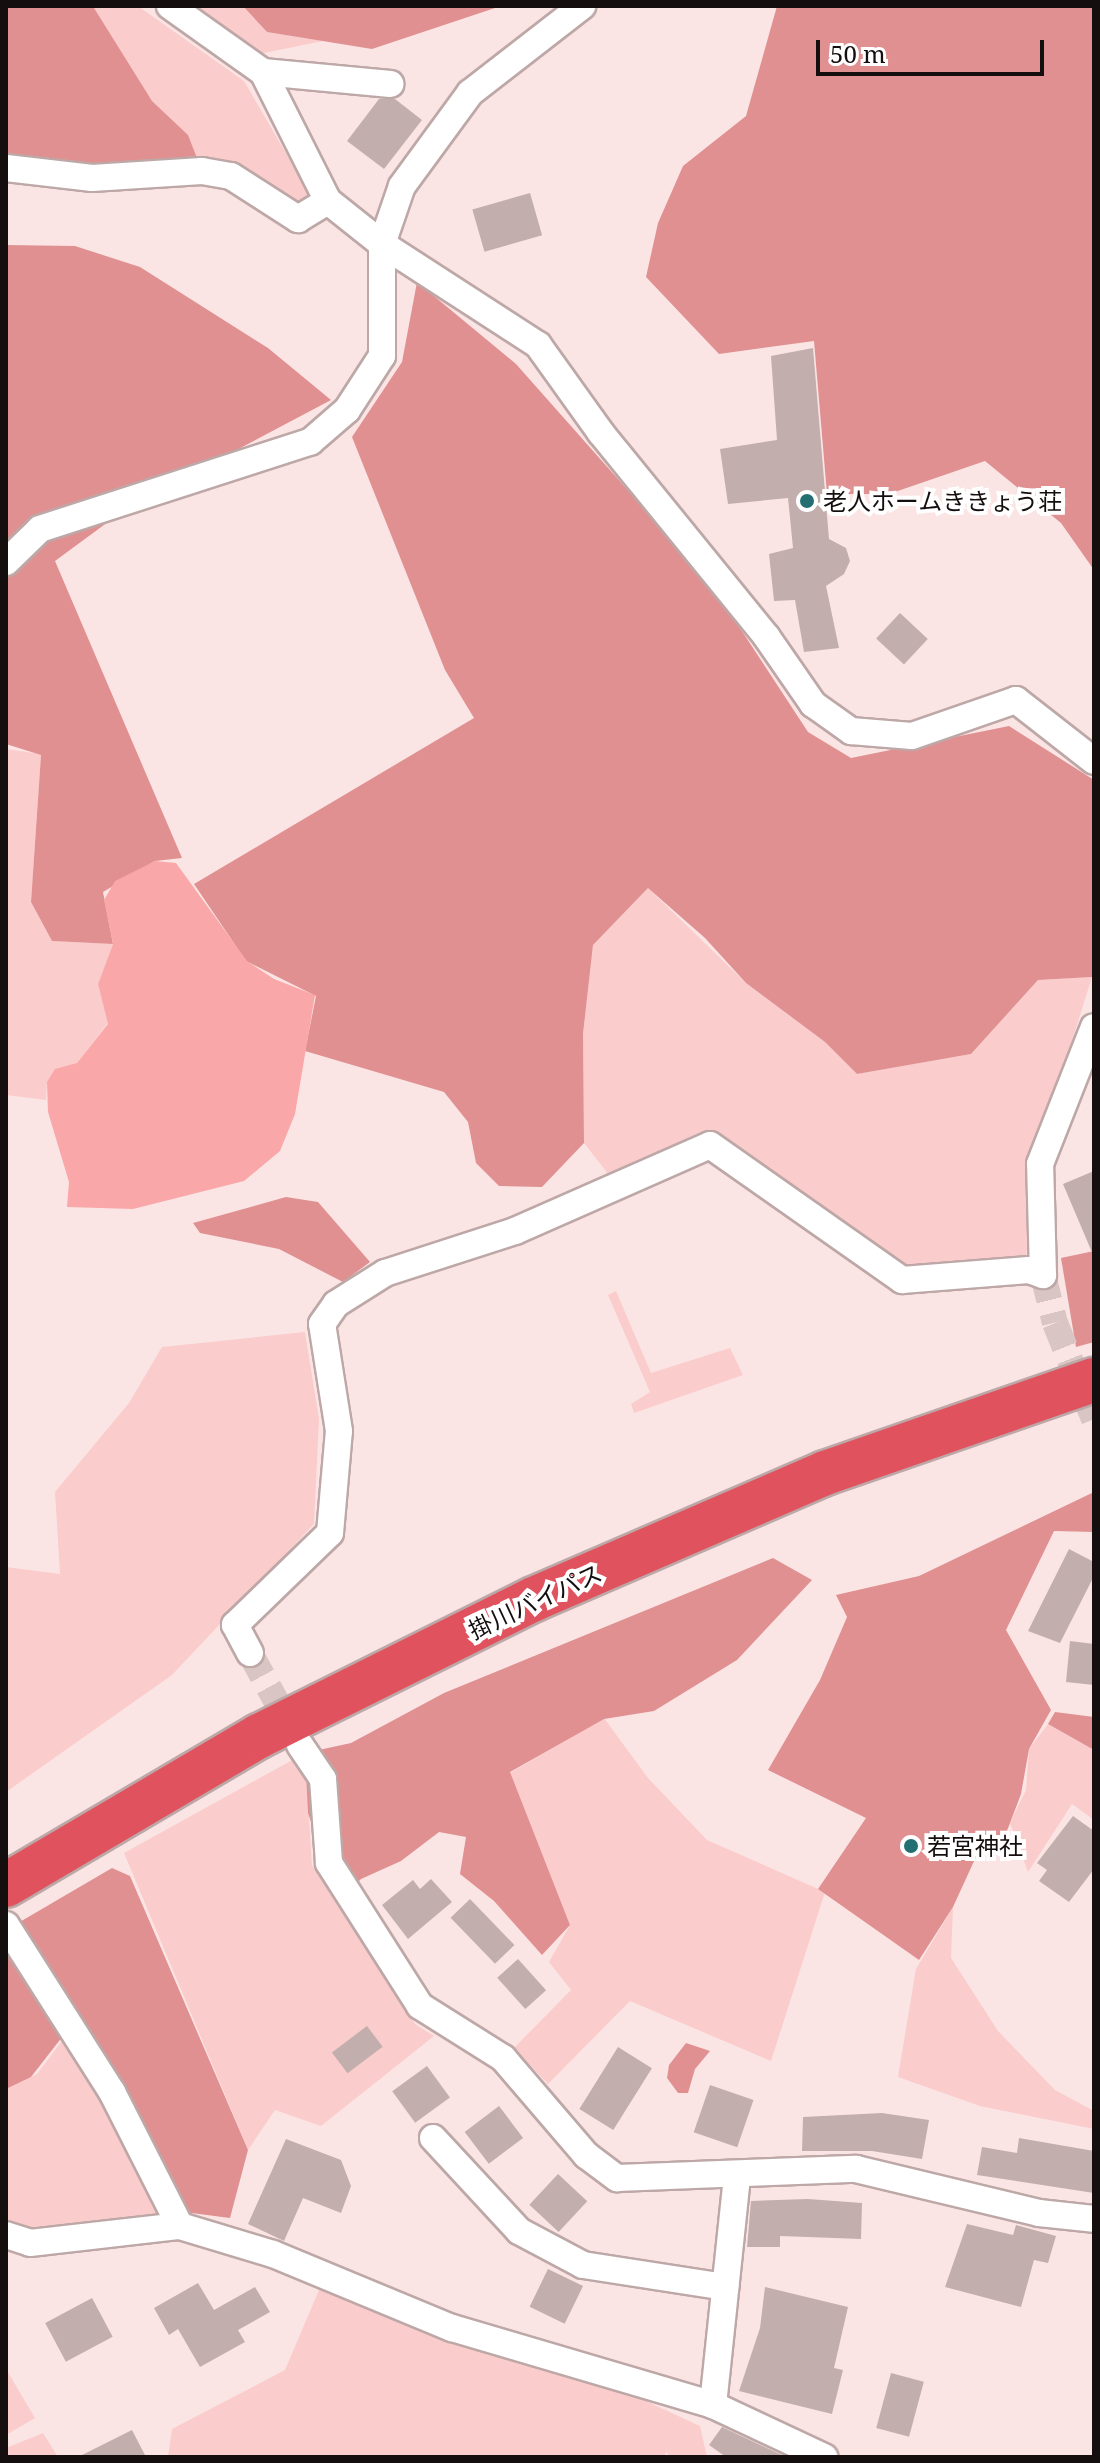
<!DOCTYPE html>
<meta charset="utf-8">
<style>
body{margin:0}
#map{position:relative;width:1100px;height:2463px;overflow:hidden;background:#fbe5e4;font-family:"Noto Serif","Noto Sans JP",serif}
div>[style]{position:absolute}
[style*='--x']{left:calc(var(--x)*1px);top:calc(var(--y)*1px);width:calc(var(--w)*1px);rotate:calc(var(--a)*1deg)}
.green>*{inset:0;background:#fbcccc}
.forest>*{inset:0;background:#e09091}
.water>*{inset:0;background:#f9a7a8}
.building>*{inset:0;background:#c3aeae;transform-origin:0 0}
.street-tunnel>*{height:26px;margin-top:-13px;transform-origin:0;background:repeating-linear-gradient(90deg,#d8c5c4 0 26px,transparent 0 39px)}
.roads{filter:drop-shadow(2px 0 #bda8a7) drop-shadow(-2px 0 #bda8a7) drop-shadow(0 2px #bda8a7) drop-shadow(0 -2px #bda8a7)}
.street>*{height:26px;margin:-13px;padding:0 13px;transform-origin:13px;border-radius:13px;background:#fff}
.highway>*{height:44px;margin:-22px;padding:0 22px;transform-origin:22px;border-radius:22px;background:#e1525f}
.dots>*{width:22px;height:22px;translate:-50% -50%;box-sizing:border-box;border:4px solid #fff;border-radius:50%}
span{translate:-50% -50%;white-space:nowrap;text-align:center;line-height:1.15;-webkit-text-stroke:8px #fff;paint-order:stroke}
.poi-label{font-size:24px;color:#150e0e}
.left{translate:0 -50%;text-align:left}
.street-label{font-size:24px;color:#150e0e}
.frame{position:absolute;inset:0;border:8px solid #150e0e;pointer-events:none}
.scale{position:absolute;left:816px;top:40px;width:228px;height:36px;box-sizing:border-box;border:4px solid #150e0e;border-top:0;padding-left:10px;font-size:24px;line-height:28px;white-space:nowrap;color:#150e0e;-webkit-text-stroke:6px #fff;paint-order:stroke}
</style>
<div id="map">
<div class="green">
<div style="clip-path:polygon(87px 6px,138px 6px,244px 81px,312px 198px,297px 209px,199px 162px,179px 127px,152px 101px)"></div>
<div style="clip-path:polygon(188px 6px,245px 6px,267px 32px,323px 41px,254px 55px)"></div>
<div style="clip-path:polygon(6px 749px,41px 754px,31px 902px,52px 941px,113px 944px,98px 984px,108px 1023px,77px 1063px,47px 1082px,46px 1100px,6px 1095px)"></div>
<div style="clip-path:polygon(648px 888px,746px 983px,825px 1042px,857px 1074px,971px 1054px,1038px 980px,1092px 977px,1031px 1171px,1026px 1262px,904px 1265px,705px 1130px,609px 1175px,584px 1143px,583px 1034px,593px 945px)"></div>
<div style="clip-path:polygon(616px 1291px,651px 1373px,730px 1348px,743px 1375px,634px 1413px,631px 1404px,650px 1392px,608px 1295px)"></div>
<div style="clip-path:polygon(305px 1332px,319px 1419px,314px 1524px,172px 1675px,6px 1792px,6px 1567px,60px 1574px,55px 1492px,129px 1403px,162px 1347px)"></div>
<div style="clip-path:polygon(604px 1718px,648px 1778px,707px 1840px,825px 1892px,771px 2061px,630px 2001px,548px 2084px,514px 2048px,571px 1990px,549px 1962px,570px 1925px,510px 1773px)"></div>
<div style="clip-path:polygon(1048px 1724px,1094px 1750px,1094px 1820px,1072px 1804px,1028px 1872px,1010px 1823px,1026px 1790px,1029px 1749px)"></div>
<div style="clip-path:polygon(305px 1753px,312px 1865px,415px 2024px,434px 2036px,321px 2126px,275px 2110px,248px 2150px,124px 1853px)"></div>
<div style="clip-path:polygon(953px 1907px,951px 1958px,998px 2031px,1055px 2090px,1094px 2111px,1094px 2129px,980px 2106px,898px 2077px,916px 1969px)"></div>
<div style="clip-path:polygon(67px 2034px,167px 2216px,30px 2240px,6px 2230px,6px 2089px,37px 2074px)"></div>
<div style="clip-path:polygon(319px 2290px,550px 2357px,700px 2426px,707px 2457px,671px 2457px,666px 2452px,664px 2457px,168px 2457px,172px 2429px,285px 2370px)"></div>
<div style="clip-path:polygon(6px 2369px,35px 2418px,6px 2435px)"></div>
<div style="clip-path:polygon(43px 2433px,58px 2457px,6px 2457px,6px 2448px)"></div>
</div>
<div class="forest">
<div style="clip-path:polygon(6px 6px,94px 8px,152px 101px,188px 135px,202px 171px,6px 168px)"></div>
<div style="clip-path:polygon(243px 6px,501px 6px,372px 49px,267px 32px)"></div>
<div style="clip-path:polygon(777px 6px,1094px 6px,1094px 570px,1061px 523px,985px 461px,889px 494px,827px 494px,814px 341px,719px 354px,646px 277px,658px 223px,683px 166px,746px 116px)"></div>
<div style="clip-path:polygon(6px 245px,75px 246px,140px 267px,268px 348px,331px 400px,127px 508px,55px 561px,182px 858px,155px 861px,103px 892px,113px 944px,52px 941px,31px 902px,41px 755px,6px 744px)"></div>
<div style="clip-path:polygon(417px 282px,516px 364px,711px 584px,808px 732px,851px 758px,1009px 726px,1094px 780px,1092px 977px,1038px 980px,971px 1054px,857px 1074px,825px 1042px,746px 983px,705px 938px,648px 888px,593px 945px,583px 1034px,584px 1143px,542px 1187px,499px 1186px,476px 1163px,468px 1122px,444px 1092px,305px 1051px,316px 996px,246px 961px,194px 884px,474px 718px,445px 670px,352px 437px,402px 362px)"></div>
<div style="clip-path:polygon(286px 1197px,318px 1202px,370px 1262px,343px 1282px,279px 1249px,200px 1233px,193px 1223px)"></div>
<div style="clip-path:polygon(1094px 1251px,1094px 1342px,1076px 1347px,1061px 1258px)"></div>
<div style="clip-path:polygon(1094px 1492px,1094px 1532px,1054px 1531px,1006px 1630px,1051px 1710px,1029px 1749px,1021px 1794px,1005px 1836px,975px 1859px,953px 1907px,919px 1960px,818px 1889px,866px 1818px,768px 1770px,820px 1680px,847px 1617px,836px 1595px,919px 1576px)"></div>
<div style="clip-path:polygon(773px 1558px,812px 1580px,737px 1660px,654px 1711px,604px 1719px,510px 1772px,570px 1925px,542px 1955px,494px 1901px,460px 1874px,466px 1837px,439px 1832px,401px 1861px,361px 1879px,338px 1902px,308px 1813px,305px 1753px,351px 1743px,444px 1693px)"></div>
<div style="clip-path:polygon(1055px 1712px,1094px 1717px,1094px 1750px,1048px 1724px)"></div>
<div style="clip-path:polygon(112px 1868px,130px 1876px,248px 2150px,230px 2218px,184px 2212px,70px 2027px,31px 2077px,6px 2089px,6px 1930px)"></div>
<div style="clip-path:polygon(686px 2043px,710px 2051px,695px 2069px,688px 2093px,678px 2093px,667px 2078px,669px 2065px)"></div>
</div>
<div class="water">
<div style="clip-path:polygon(155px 861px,176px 863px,247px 961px,274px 979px,315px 995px,295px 1114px,280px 1151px,244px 1181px,133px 1209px,67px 1207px,69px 1182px,48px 1112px,47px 1082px,55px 1069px,77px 1063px,108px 1024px,98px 984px,113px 944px,104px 900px,115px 881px)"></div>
</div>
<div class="building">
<div style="clip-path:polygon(379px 99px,395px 99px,422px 120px,384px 169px,347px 141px)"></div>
<div style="left:530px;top:193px;width:44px;height:60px;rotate:74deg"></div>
<div style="clip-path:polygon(813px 348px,829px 539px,846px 548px,850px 561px,844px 574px,826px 586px,839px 648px,804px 652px,795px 600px,774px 601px,769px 554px,793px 548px,788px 498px,728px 504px,720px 449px,777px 440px,771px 356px)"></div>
<div style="left:900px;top:613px;width:38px;height:35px;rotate:43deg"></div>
<div style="clip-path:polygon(1094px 1171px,1094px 1257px,1063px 1184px)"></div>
<div style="clip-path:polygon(1069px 1549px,1094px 1562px,1094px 1576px,1060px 1643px,1028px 1631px)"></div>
<div style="clip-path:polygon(1070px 1641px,1094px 1644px,1094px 1685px,1066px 1682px)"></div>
<div style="clip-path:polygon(1073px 1816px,1094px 1831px,1094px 1869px,1069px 1902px,1039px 1881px,1047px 1870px,1037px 1863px)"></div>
<div style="clip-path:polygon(431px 1879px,452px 1902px,408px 1939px,382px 1905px,413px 1880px,420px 1889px)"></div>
<div style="left:470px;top:1899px;width:64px;height:27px;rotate:46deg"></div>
<div style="left:518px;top:1959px;width:42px;height:28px;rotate:48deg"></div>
<div style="left:367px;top:2026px;width:26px;height:44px;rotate:53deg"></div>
<div style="left:618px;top:2047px;width:40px;height:73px;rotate:32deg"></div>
<div style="left:427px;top:2066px;width:39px;height:43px;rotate:54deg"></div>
<div style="left:710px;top:2085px;width:46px;height:50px;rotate:19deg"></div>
<div style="left:499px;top:2106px;width:40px;height:43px;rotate:53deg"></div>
<div style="clip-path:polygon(882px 2113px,929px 2120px,922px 2159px,872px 2151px,802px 2151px,803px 2117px)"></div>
<div style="clip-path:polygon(1019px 2138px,1094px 2151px,1094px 2193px,977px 2175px,982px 2147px,1017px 2153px)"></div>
<div style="clip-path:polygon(286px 2139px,341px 2160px,351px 2186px,341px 2213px,303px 2198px,284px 2241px,248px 2224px)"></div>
<div style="left:558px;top:2174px;width:40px;height:42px;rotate:43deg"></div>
<div style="clip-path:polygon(808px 2199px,862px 2203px,861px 2239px,780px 2236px,780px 2247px,747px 2247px,751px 2201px)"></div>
<div style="clip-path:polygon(967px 2224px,1013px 2235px,1016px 2225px,1056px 2236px,1048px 2263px,1034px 2260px,1021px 2307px,945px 2287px)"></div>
<div style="left:548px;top:2269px;width:39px;height:42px;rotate:26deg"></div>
<div style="clip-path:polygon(198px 2283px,214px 2310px,255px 2287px,270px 2312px,238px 2330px,245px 2342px,200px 2367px,178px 2329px,169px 2335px,154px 2308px)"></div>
<div style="clip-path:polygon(765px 2287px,848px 2307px,834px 2368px,843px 2370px,832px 2414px,739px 2391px,760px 2328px)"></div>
<div style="left:92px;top:2298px;width:44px;height:53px;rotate:62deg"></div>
<div style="left:891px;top:2373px;width:34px;height:57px;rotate:15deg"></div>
<div style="clip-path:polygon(722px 2427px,786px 2457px,726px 2457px,709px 2445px)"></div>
<div style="clip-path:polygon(132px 2430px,146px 2457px,78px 2457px)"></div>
</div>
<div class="street-tunnel">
<div style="--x:1043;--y:1275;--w:49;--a:76"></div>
<div style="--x:1055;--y:1323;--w:104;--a:67.9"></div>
<div style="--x:250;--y:1653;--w:90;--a:61.4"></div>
</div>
<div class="roads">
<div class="street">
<div style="--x:170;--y:6;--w:114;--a:35.4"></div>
<div style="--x:263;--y:72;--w:144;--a:63.3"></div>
<div style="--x:328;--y:201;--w:69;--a:38.5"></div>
<div style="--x:382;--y:244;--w:186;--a:32.9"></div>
<div style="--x:538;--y:345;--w:108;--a:54.4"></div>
<div style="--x:601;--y:433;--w:262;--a:50.9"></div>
<div style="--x:766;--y:636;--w:83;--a:55.3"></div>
<div style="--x:813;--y:704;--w:47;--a:35.4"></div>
<div style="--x:851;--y:731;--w:61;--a:4.7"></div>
<div style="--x:912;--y:736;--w:110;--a:-19.1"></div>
<div style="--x:1016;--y:700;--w:99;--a:38"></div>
<div style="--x:263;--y:72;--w:128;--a:5.4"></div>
<div style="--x:6;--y:168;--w:87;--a:6.6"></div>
<div style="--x:92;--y:178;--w:110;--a:-3.6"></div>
<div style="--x:202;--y:171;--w:29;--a:10"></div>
<div style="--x:231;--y:176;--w:80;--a:32.7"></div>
<div style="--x:298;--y:219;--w:35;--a:-31"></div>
<div style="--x:6;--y:562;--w:47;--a:-44.1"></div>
<div style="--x:40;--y:529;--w:284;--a:-17.9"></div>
<div style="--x:310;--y:442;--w:49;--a:-40.9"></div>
<div style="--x:347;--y:410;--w:64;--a:-57.1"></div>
<div style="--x:382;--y:356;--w:112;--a:-90"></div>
<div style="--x:382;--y:244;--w:61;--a:-71"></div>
<div style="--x:402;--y:186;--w:115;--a:-53.8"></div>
<div style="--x:470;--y:93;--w:142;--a:-37.8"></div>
<div style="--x:250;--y:1653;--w:32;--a:-118"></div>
<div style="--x:235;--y:1625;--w:132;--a:-44.1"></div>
<div style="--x:330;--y:1533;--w:102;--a:-85"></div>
<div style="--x:339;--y:1431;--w:108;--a:-99"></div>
<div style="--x:322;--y:1324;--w:24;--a:-55"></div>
<div style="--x:336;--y:1304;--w:58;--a:-32.3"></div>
<div style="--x:385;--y:1273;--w:137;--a:-17.9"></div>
<div style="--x:515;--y:1231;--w:213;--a:-23.8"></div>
<div style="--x:710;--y:1145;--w:235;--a:35.1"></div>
<div style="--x:902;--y:1280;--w:127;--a:-4.5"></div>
<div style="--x:1029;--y:1270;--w:15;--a:20"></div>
<div style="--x:1043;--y:1275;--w:111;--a:-91.5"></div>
<div style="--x:1040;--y:1164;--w:147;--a:-68.5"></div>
<div style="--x:300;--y:1745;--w:41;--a:55.9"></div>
<div style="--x:323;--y:1779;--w:84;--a:85.9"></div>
<div style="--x:329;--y:1863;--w:169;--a:57.5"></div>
<div style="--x:420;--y:2006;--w:98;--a:32.1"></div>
<div style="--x:503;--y:2058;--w:128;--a:49.4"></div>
<div style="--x:586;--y:2155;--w:39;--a:37"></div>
<div style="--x:617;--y:2178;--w:239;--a:-2.2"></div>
<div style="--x:856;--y:2169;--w:188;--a:13.5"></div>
<div style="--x:1039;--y:2213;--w:55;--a:6.2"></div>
<div style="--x:6;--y:1925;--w:198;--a:57.6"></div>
<div style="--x:112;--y:2092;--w:150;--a:63.1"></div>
<div style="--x:433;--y:2138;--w:127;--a:47.2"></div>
<div style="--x:519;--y:2231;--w:72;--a:28"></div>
<div style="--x:583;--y:2265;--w:144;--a:8.8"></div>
<div style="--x:6;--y:2235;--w:25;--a:18"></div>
<div style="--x:30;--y:2243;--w:151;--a:-6.5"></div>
<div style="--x:180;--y:2226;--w:97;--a:16.8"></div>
<div style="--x:273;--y:2254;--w:194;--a:22.5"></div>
<div style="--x:452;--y:2328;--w:272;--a:16.4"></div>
<div style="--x:713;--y:2405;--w:123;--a:25.1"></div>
<div style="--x:713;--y:2405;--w:229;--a:-84"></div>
</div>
<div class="highway">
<div style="--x:6;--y:1885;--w:294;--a:-30.5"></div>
<div style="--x:259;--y:1736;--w:307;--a:-26.5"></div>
<div style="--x:534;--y:1599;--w:317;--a:-23.4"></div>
<div style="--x:825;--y:1473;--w:285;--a:-19.1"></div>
</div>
</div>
<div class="dots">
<div style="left:807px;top:501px;background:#246f72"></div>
<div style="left:911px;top:1846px;background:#246f72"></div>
</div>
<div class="poi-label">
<span class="left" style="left:823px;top:501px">老人ホームききょう荘</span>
<span class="left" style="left:927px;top:1846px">若宮神社</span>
</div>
<div class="street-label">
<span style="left:535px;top:1601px;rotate:-25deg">掛川バイパス</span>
</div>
<div class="frame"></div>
<div class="scale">50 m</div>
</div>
